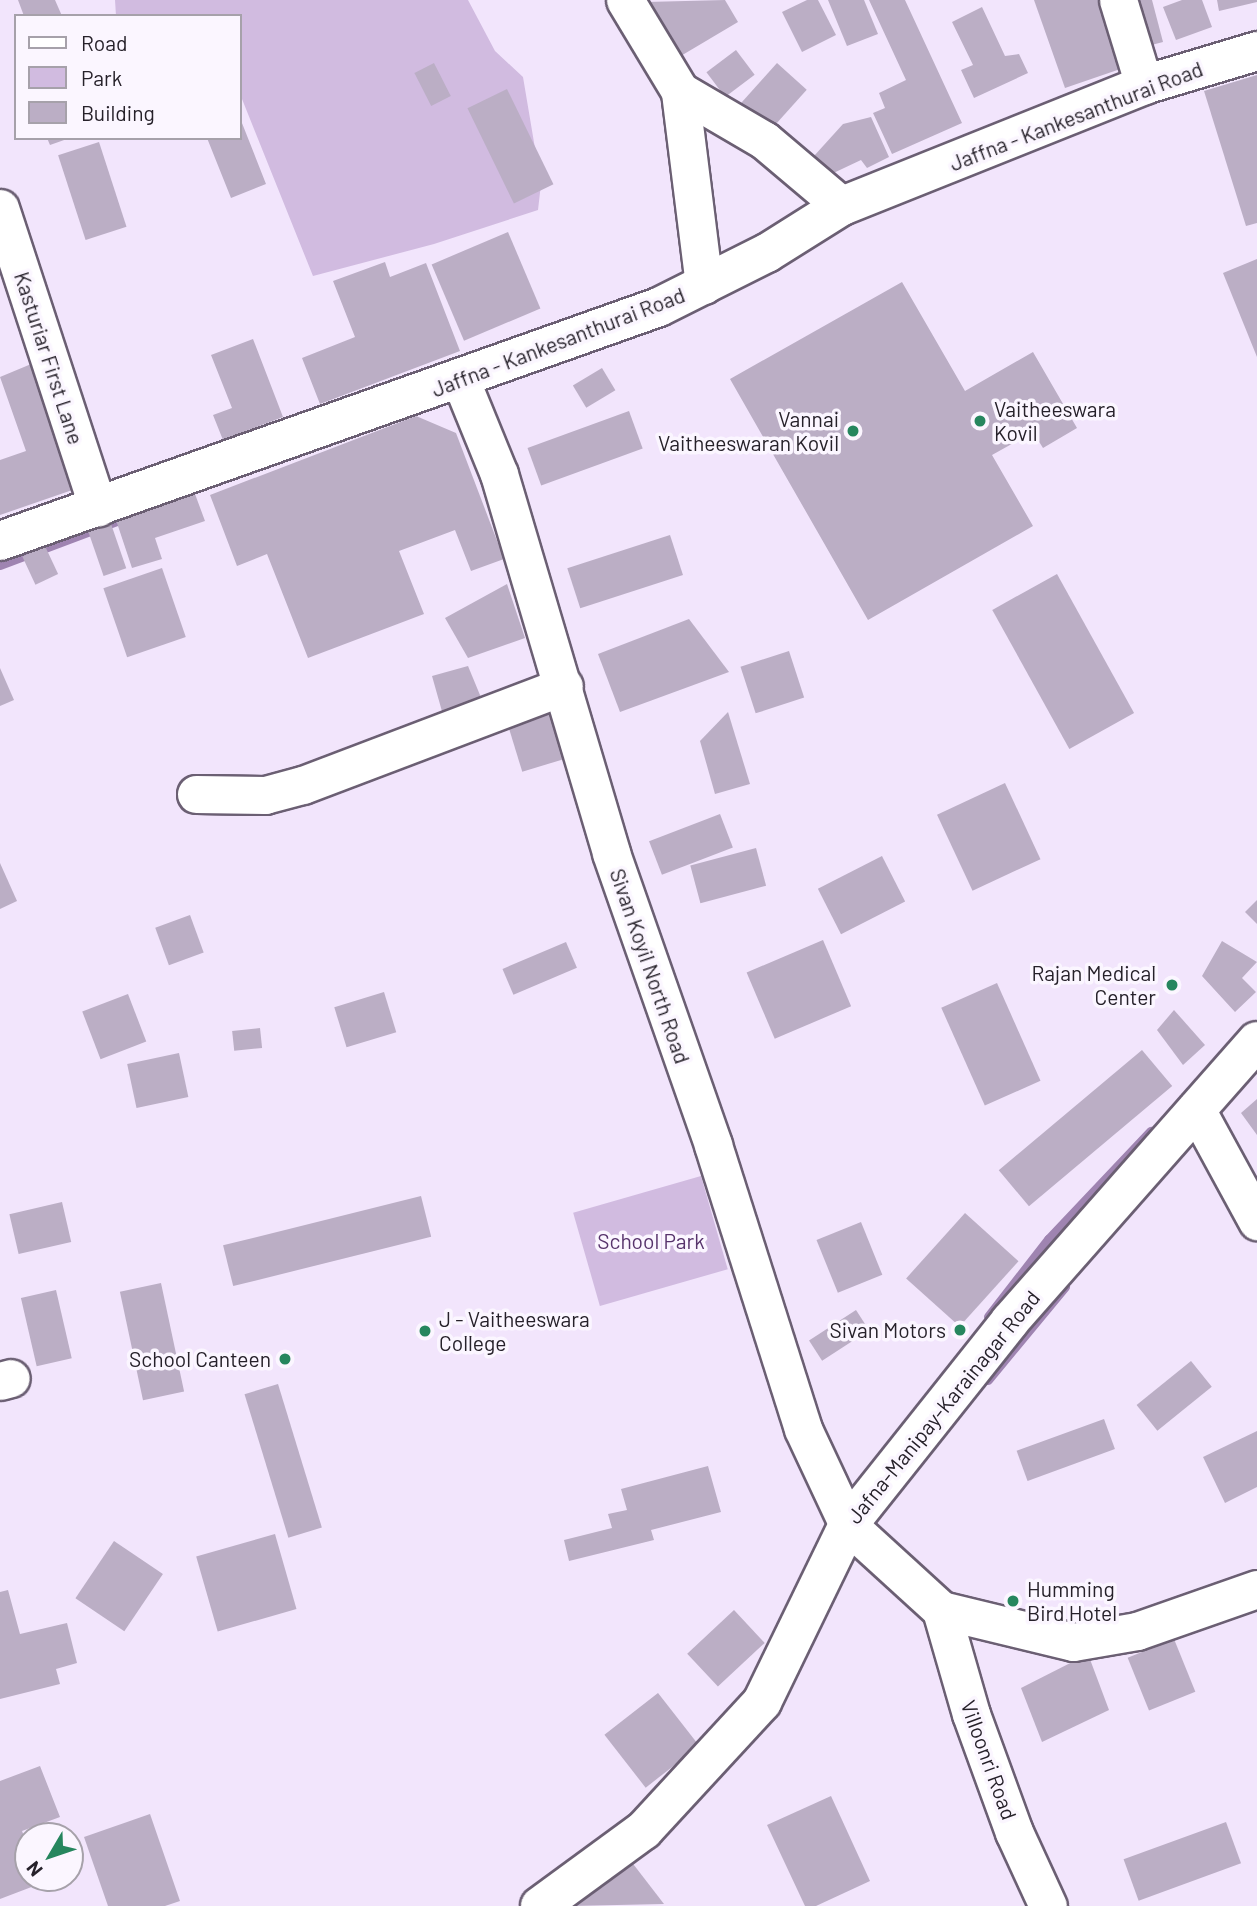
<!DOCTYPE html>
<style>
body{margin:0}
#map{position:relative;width:1257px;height:1906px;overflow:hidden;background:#f2e5fc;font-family:Barlow,sans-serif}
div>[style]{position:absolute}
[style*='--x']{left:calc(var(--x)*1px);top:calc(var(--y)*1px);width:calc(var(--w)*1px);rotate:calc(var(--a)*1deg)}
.green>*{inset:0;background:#d1bbe0;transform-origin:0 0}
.stream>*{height:10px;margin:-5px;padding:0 5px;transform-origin:5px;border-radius:5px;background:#9f84b1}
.building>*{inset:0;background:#bbaec5;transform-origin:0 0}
.roads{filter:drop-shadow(2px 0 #6b5f73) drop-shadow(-2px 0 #6b5f73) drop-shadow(0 2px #6b5f73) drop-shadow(0 -2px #6b5f73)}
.minor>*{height:37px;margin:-18.5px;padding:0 18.5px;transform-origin:18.5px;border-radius:18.5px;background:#fff}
.primary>*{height:38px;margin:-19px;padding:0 19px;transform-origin:19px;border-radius:19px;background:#fff}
.dots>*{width:19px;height:19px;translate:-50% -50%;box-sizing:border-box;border:4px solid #fbf6ff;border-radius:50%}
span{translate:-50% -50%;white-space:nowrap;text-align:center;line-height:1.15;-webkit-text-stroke:7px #fbf6ff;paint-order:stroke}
.street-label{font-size:21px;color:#26212a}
.poi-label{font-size:21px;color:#26212a}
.left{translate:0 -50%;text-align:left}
.right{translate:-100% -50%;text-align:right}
.park-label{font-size:21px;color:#57336c}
.legend{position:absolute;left:14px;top:14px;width:228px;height:126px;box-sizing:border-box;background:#fbf6ff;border:2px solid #a6a1aa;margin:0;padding:9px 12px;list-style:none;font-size:21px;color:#26212a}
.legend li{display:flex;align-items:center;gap:14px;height:35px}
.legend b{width:35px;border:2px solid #a6a1aa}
.north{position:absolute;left:14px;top:1822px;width:70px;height:70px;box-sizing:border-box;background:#fbf6ff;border:2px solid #a6a1aa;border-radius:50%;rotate:231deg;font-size:19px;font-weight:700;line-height:28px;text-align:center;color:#26212a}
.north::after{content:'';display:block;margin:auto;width:24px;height:32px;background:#26865e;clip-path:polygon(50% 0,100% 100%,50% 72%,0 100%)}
</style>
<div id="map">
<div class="green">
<div style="clip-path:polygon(115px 0,468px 0,495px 51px,523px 77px,541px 184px,538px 210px,434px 244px,313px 276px,240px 94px,240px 16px,116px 16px)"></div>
<div style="left:701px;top:1176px;width:97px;height:133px;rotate:74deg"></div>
</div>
<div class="stream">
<div style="--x:0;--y:565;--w:185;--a:-20.6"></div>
<div style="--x:989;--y:1317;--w:98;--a:-52.1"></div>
<div style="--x:1049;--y:1240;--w:149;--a:-46.6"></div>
<div style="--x:988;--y:1380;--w:121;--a:-50.4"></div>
</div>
<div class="building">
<div style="clip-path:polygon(18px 0,55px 0,62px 16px,24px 16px)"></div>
<div style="clip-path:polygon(725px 0,738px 22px,679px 57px,646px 2px)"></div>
<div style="clip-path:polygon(807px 0,818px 0,836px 35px,802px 52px,782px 12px)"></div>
<div style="clip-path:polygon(828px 0,864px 0,878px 34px,847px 46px)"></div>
<div style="clip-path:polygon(869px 0,905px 0,962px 123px,892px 154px,873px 113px,885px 108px,879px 93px,906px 80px)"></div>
<div style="clip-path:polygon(1034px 0,1109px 0,1132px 65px,1065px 88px)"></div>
<div style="clip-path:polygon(1127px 0,1152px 0,1163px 42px,1140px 48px)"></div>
<div style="clip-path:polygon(1182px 0,1202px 0,1212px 27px,1176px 40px,1163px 7px)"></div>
<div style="clip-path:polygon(1217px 0,1257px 0,1257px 2px,1219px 11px)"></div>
<div style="clip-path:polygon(982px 7px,1005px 56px,1019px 54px,1028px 73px,974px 98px,961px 70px,973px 65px,952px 22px)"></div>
<div style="left:736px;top:50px;width:31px;height:37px;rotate:53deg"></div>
<div style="left:434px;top:63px;width:37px;height:22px;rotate:63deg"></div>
<div style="left:777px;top:63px;width:40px;height:54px;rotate:42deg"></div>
<div style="clip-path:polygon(1257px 75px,1257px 223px,1246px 226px,1204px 91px)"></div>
<div style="left:507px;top:89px;width:106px;height:44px;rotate:64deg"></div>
<div style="clip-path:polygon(871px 117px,889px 157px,867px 168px,861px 160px,825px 177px,814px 156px,843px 124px)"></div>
<div style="clip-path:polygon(240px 118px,266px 184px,231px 198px,207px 138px,240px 138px)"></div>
<div style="clip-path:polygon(47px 138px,67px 138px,67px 139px,50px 145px)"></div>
<div style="left:99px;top:142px;width:89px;height:43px;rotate:72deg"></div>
<div style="left:508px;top:232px;width:83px;height:83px;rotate:67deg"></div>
<div style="clip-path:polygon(1257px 259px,1257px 357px,1223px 273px)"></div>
<div style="clip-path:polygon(385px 262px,390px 277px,426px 263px,460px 351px,320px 404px,302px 358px,355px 337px,333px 281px)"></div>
<div style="clip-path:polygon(902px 282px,965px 391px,1033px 352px,1077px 428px,1043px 448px,1033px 432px,992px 455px,1033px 526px,868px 620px,730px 379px)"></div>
<div style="clip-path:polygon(253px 339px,283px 417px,223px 440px,213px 415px,232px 408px,211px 355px)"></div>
<div style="clip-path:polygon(36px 362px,81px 487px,0 515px,0 460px,26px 451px,0 377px)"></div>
<div style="left:602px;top:368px;width:26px;height:34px;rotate:59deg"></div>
<div style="left:629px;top:411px;width:40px;height:108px;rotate:70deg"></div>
<div style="clip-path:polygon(416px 416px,456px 433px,504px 559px,471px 571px,455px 530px,399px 551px,424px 614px,308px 658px,267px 554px,237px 566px,210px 495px)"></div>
<div style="clip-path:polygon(195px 494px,205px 521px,155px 538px,162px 559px,132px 568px,116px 520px)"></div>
<div style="left:110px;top:521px;width:50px;height:24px;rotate:71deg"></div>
<div style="left:670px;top:535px;width:42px;height:108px;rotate:72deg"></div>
<div style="left:45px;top:546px;width:31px;height:25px;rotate:65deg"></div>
<div style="left:162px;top:568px;width:73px;height:62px;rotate:71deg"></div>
<div style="left:1057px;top:574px;width:159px;height:74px;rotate:61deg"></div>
<div style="clip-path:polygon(507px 584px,525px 638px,468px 658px,445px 618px)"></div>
<div style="clip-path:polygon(689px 619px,729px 672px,620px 712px,598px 654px)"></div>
<div style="left:789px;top:651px;width:49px;height:51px;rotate:72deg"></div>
<div style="clip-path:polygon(468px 666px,487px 712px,445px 722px,432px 676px)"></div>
<div style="clip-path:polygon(0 668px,14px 700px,0 706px)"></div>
<div style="left:557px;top:711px;width:48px;height:51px;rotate:73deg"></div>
<div style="clip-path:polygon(728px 712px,750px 784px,715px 794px,700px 741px)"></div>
<div style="left:1005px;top:783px;width:84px;height:75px;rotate:65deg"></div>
<div style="left:720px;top:814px;width:36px;height:76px;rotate:69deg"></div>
<div style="left:756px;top:848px;width:39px;height:68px;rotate:75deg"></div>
<div style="left:882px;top:856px;width:51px;height:72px;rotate:63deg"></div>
<div style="clip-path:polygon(0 863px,17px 901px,0 909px)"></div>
<div style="clip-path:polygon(1257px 900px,1257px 924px,1245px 912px)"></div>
<div style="left:190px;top:915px;width:40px;height:37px;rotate:70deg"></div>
<div style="left:823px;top:940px;width:72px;height:83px;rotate:67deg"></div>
<div style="clip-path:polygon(1222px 941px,1257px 962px,1242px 978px,1256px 992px,1235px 1012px,1202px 976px)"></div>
<div style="left:566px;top:942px;width:28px;height:69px;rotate:67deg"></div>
<div style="left:997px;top:983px;width:107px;height:61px;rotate:66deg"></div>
<div style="left:384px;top:992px;width:42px;height:52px;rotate:73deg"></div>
<div style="left:128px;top:994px;width:51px;height:49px;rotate:69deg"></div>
<div style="clip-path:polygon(1174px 1010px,1205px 1045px,1183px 1065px,1157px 1030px)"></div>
<div style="left:260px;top:1028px;width:20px;height:28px;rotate:84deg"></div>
<div style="left:1142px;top:1050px;width:47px;height:187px;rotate:50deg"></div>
<div style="left:179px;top:1053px;width:45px;height:53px;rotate:78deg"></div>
<div style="clip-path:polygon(1257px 1099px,1257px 1135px,1241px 1113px)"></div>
<div style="left:421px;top:1196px;width:42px;height:204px;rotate:76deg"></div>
<div style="left:62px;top:1202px;width:41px;height:54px;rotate:77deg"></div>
<div style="left:965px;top:1213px;width:72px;height:88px;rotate:42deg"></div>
<div style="left:861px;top:1222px;width:57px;height:48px;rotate:68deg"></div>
<div style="left:161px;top:1283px;width:111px;height:42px;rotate:78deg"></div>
<div style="left:56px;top:1290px;width:70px;height:36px;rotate:77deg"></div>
<div style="left:856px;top:1310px;width:24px;height:56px;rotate:57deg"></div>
<div style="left:1191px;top:1361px;width:33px;height:70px;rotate:51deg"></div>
<div style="left:278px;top:1384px;width:150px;height:35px;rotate:73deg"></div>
<div style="left:1104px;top:1419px;width:32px;height:93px;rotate:70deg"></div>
<div style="clip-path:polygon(1257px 1431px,1257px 1487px,1225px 1503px,1203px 1457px)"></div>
<div style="clip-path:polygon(708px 1466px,721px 1512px,651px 1530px,654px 1540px,569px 1561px,564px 1540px,612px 1528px,608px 1514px,627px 1510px,621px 1489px)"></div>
<div style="left:275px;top:1534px;width:78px;height:82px;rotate:74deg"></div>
<div style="left:114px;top:1541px;width:59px;height:69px;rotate:34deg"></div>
<div style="clip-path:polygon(8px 1590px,20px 1634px,67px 1623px,77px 1663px,56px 1669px,60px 1684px,0 1699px,0 1592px)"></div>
<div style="left:734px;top:1610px;width:45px;height:64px;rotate:47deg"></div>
<div style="left:1174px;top:1639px;width:57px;height:50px;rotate:68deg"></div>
<div style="clip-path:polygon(1088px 1654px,1109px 1710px,1042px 1742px,1021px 1688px)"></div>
<div style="left:658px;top:1693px;width:67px;height:68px;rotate:52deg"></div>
<div style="clip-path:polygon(40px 1766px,60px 1817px,22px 1831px,28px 1846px,28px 1878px,41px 1878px,42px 1883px,0 1899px,0 1781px)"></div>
<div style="clip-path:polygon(831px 1796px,870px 1881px,816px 1906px,805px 1906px,767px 1825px)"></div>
<div style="clip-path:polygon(150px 1814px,180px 1901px,165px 1906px,108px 1906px,84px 1837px)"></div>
<div style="left:1226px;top:1822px;width:44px;height:109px;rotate:70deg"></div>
<div style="clip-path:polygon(627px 1856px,664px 1904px,570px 1906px)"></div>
</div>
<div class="roads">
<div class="minor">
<div style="--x:625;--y:0;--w:106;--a:58.9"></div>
<div style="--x:1118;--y:0;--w:89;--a:73"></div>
<div style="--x:0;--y:208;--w:315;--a:71.9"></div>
<div style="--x:704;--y:285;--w:195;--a:-97.1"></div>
<div style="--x:680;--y:91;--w:97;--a:30.3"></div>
<div style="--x:764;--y:140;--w:102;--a:40.2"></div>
<div style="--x:461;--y:381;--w:100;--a:67.8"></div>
<div style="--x:499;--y:474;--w:395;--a:73.5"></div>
<div style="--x:611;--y:853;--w:309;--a:70.7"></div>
<div style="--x:713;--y:1145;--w:298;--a:72.4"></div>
<div style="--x:803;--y:1429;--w:106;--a:64.9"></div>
<div style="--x:848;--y:1525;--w:126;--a:42.4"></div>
<div style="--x:941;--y:1610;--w:136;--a:13.6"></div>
<div style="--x:1073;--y:1642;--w:65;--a:-9.8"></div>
<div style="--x:1137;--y:1631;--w:127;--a:-19.3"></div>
<div style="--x:196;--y:794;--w:69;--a:0.8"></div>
<div style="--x:265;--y:795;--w:39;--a:-15"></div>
<div style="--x:303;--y:785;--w:279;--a:-20.8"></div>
<div style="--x:1196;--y:1109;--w:128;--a:61.4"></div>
<div style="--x:0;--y:1381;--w:11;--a:-15"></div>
<div style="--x:941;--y:1610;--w:108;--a:73.9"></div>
<div style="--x:971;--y:1714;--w:126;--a:70"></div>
<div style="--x:1014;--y:1832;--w:81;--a:65.3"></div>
</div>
<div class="primary">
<div style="--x:0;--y:541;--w:699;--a:-19.55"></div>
<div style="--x:659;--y:307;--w:121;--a:-26.6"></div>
<div style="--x:767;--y:253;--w:89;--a:-32.1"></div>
<div style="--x:842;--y:206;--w:325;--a:-21.8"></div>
<div style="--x:1144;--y:85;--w:118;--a:-16.7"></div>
<div style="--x:540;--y:1906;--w:129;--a:-36.2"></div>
<div style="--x:644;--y:1830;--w:174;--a:-47.3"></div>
<div style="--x:762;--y:1702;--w:197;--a:-64.1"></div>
<div style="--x:848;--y:1525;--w:260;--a:-51.5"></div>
<div style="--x:1010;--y:1321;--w:373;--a:-48.6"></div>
</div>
</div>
<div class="dots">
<div style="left:980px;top:421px;background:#26865e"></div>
<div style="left:853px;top:431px;background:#26865e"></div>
<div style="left:1172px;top:985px;background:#26865e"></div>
<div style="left:960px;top:1330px;background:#26865e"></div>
<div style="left:425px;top:1331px;background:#26865e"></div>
<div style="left:285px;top:1359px;background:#26865e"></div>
<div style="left:1013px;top:1601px;background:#26865e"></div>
</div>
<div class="street-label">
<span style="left:1076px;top:116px;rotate:-21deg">Jaffna - Kankesanthurai Road</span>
<span style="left:558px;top:342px;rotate:-21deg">Jaffna - Kankesanthurai Road</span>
<span style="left:49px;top:358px;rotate:72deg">Kasturiar First Lane</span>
<span style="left:650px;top:966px;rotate:71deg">Sivan Koyil North Road</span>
<span style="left:943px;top:1407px;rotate:-51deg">Jafna-Manipay-Karainagar Road</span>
<span style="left:989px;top:1760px;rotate:70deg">Villoonri Road</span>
</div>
<div class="poi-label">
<span class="left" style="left:994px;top:421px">Vaitheeswara<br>Kovil</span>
<span class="right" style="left:839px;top:431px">Vannai<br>Vaitheeswaran Kovil</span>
<span class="right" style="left:1156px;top:985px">Rajan Medical<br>Center</span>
<span class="left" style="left:439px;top:1331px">J - Vaitheeswara<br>College</span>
<span class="right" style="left:946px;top:1330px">Sivan Motors</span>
<span class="right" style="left:271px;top:1359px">School Canteen</span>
<span class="left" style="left:1027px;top:1601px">Humming<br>Bird Hotel</span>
</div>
<div class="park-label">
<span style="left:651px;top:1241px">School Park</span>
</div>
<ul class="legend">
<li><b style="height:9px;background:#fff"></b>Road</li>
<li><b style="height:19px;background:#d1bbe0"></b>Park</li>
<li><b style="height:19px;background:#bbaec5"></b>Building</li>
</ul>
<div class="north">N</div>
</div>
